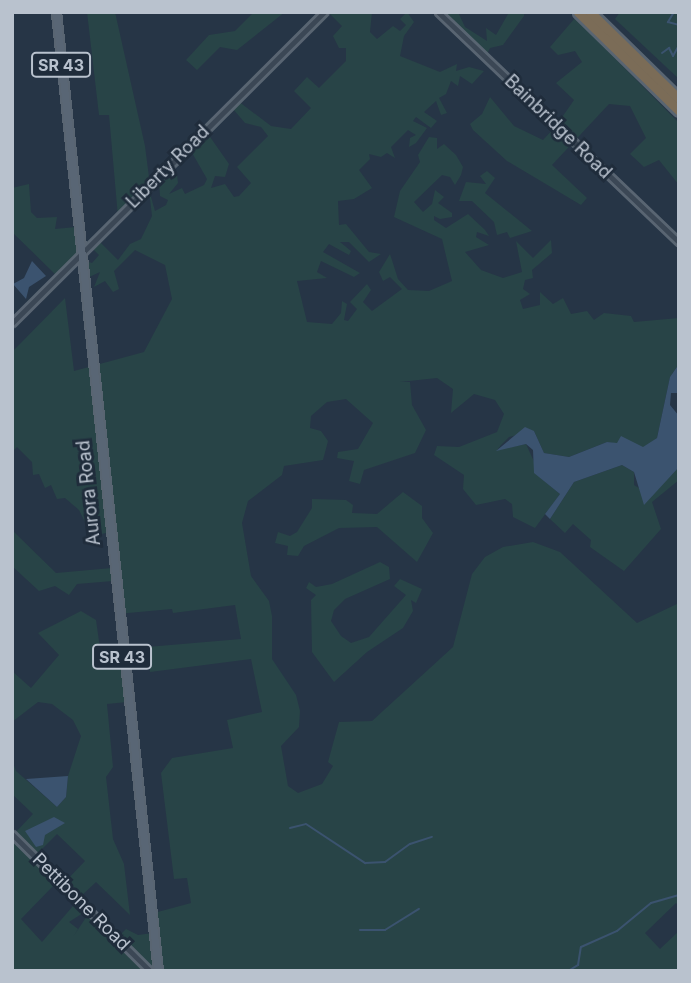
<!DOCTYPE html>
<style>
body{margin:0}
#map{position:relative;width:691px;height:983px;overflow:hidden;background:#263546;font-family:Inter,sans-serif}
div>[style]{position:absolute}
[style*='--x']{left:calc(var(--x)*1px);top:calc(var(--y)*1px);width:calc(var(--w)*1px);rotate:calc(var(--a)*1deg)}
.green>*{inset:0;background:#284447}
.water>*{inset:0;background:#3b536f}
.stream>*{height:2px;margin:-1px;padding:0 1px;transform-origin:1px;border-radius:1px;background:#3b536f}
.roads{filter:drop-shadow(2px 0 #596572) drop-shadow(-2px 0 #596572) drop-shadow(0 2px #596572) drop-shadow(0 -2px #596572)}
.tertiary>*{height:5px;margin:-2.5px;padding:0 2.5px;transform-origin:2.5px;border-radius:2.5px;background:#3b4755}
.primary>*{height:7px;margin:-3.5px;padding:0 3.5px;transform-origin:3.5px;border-radius:3.5px;background:#596675}
.motorway>*{height:9px;margin:-4.5px;padding:0 4.5px;transform-origin:4.5px;border-radius:4.5px;background:#7b6c57}
span{translate:-50% -50%;white-space:nowrap;text-align:center;line-height:1.15;-webkit-text-stroke:6px #1f2c3b;paint-order:stroke}
.shield-label span{padding:2px 5px;background:#1f2c3b;border:2px solid;border-radius:5px;-webkit-text-stroke-width:0}
.shield-label{font-size:16px;color:#b9c2ce;font-weight:700}
.street-label{font-size:18px;color:#b9c2ce}
.frame{position:absolute;inset:0;border:14px solid #b9c2ce;pointer-events:none}
</style>
<div id="map">
<div class="green">
<div style="clip-path:polygon(87px 12px,115px 12px,145px 146px,150px 185px,118px 217px,109px 115px,99px 115px)"></div>
<div style="clip-path:polygon(254px 12px,285px 12px,237px 50px,220px 47px,197px 70px,186px 60px,209px 35px,235px 31px)"></div>
<div style="clip-path:polygon(328px 12px,372px 12px,370px 32px,377px 39px,393px 26px,400px 31px,406px 25px,400px 19px,407px 12px,414px 22px,404px 36px,400px 56px,440px 72px,457px 64px,456px 71px,469px 67px,484px 71px,472px 84px,460px 76px,458px 86px,451px 81px,446px 94px,439px 98px,447px 113px,441px 115px,436px 101px,424px 112px,437px 121px,431px 128px,416px 117px,413px 121px,427px 128px,416px 143px,409px 147px,410px 138px,416px 135px,408px 130px,391px 147px,395px 158px,387px 153px,381px 157px,369px 154px,370px 159px,359px 170px,372px 188px,354px 199px,338px 201px,339px 225px,346px 224px,369px 252px,381px 254px,369px 262px,349px 242px,340px 242px,351px 251px,349px 255px,329px 244px,323px 252px,360px 273px,354px 277px,321px 261px,317px 272px,327px 278px,297px 281px,307px 322px,332px 324px,341px 313px,342px 301px,347px 304px,344px 320px,348px 321px,357px 309px,350px 302px,367px 284px,371px 290px,363px 302px,372px 311px,402px 289px,390px 277px,383px 281px,379px 272px,390px 254px,398px 279px,408px 290px,429px 291px,452px 281px,442px 239px,394px 217px,400px 191px,420px 162px,418px 155px,429px 137px,437px 138px,437px 149px,444px 144px,456px 155px,463px 167px,461px 175px,455px 185px,450px 177px,442px 175px,414px 202px,423px 212px,432px 204px,435px 190px,444px 197px,438px 203px,452px 213px,452px 217px,440px 219px,434px 216px,434px 220px,446px 228px,468px 214px,485px 230px,489px 236px,477px 232px,476px 237px,489px 245px,465px 252px,481px 270px,503px 278px,522px 272px,516px 241px,533px 258px,551px 240px,552px 253px,532px 270px,533px 278px,525px 280px,523px 289px,530px 294px,520px 300px,523px 309px,540px 305px,540px 292px,553px 304px,563px 298px,571px 314px,587px 311px,594px 320px,604px 313px,631px 316px,634px 322px,679px 318px,679px 364px,670px 377px,657px 438px,643px 448px,607px 442px,569px 457px,544px 453px,534px 431px,509px 437px,502px 444px,497px 450px,526px 444px,542px 479px,560px 494px,535px 528px,513px 517px,512px 504px,505px 499px,476px 505px,463px 489px,464px 475px,434px 455px,437px 446px,459px 447px,497px 432px,504px 414px,495px 400px,474px 394px,451px 413px,453px 389px,437px 378px,400px 382px,410px 382px,412px 405px,426px 430px,415px 453px,364px 470px,360px 484px,349px 481px,354px 461px,337px 458px,338px 452px,358px 449px,373px 423px,346px 399px,327px 402px,311px 416px,310px 428px,321px 431px,328px 441px,323px 460px,284px 466px,282px 475px,248px 501px,242px 523px,251px 576px,269px 601px,272px 616px,272px 659px,296px 695px,300px 711px,299px 727px,281px 746px,288px 786px,298px 793px,322px 784px,333px 766px,328px 762px,339px 722px,372px 721px,453px 647px,472px 574px,485px 557px,503px 547px,533px 542px,560px 552px,637px 623px,679px 603px,679px 906px,676px 903px,645px 933px,660px 949px,679px 931px,679px 971px,161px 971px,154px 913px,191px 903px,187px 878px,174px 879px,161px 773px,172px 758px,233px 748px,227px 720px,262px 712px,251px 659px,150px 672px,147px 647px,241px 639px,235px 605px,173px 613px,172px 609px,117px 614px,113px 581px,77px 584px,69px 595px,55px 586px,39px 591px,12px 566px,12px 530px,56px 573px,112px 568px,107px 520px,106px 533px,92px 536px,79px 510px,65px 498px,57px 499px,51px 485px,45px 488px,39px 474px,33px 475px,32px 462px,17px 447px,12px 452px,12px 352px,65px 298px,74px 371px,144px 352px,172px 299px,165px 265px,135px 250px,114px 271px,119px 289px,113px 292px,105px 281px,94px 287px,100px 272px,87px 278px,86px 261px,92px 263px,99px 255px,92px 248px,99px 241px,118px 260px,130px 244px,141px 239px,152px 216px,149px 190px,155px 211px,166px 205px,168px 200px,160px 196px,159px 182px,169px 171px,177px 174px,178px 183px,169px 194px,182px 188px,185px 194px,204px 185px,207px 179px,191px 151px,208px 134px,229px 164px,225px 177px,215px 176px,211px 188px,225px 184px,234px 197px,239px 196px,251px 183px,237px 167px,268px 136px,261px 127px,245px 123px,233px 109px,238px 101px,271px 126px,291px 129px,311px 108px,294px 91px,307px 77px,319px 88px,346px 61px,346px 48px,339px 48px,333px 36px,342px 26px)"></div>
<div style="clip-path:polygon(444px 12px,458px 12px,465px 27px,487px 41px,486px 28px,496px 35px,508px 14px,524px 12px,524px 16px,503px 45px,490px 48px,487px 54px)"></div>
<div style="clip-path:polygon(620px 12px,679px 12px,679px 79px,615px 19px)"></div>
<div style="clip-path:polygon(575px 18px,679px 123px,679px 185px,659px 160px,644px 167px,630px 154px,646px 138px,630px 106px,609px 104px,552px 165px,587px 198px,581px 205px,507px 161px,473px 130px,470px 124px,482px 114px,490px 97px,514px 126px,543px 140px,556px 126px,574px 100px,556px 83px,582px 62px,575px 51px,558px 55px,550px 47px)"></div>
<div style="clip-path:polygon(487px 171px,495px 178px,485px 193px,532px 231px,510px 238px,507px 232px,497px 235px,494px 222px,472px 201px,459px 201px,466px 182px,486px 184px,480px 176px)"></div>
<div style="clip-path:polygon(29px 184px,31px 212px,37px 218px,57px 217px,55px 229px,76px 227px,79px 256px,58px 277px,12px 232px,12px 188px)"></div>
<div style="clip-path:polygon(622px 465px,634px 472px,634px 485px,650px 495px,679px 467px,679px 480px,652px 502px,661px 529px,624px 571px,590px 547px,591px 540px,573px 524px,565px 533px,550px 519px,574px 482px)"></div>
<div style="clip-path:polygon(403px 492px,422px 506px,422px 518px,433px 533px,417px 562px,377px 527px,339px 528px,304px 546px,298px 556px,287px 555px,288px 546px,275px 543px,278px 532px,290px 536px,297px 532px,312px 508px,312px 499px,346px 500px,353px 505px,352px 513px,377px 514px)"></div>
<div style="clip-path:polygon(380px 562px,389px 567px,390px 579px,345px 599px,334px 610px,331px 621px,341px 636px,351px 643px,369px 637px,406px 595px,394px 586px,400px 579px,422px 589px,416px 603px,411px 600px,413px 611px,403px 628px,367px 652px,334px 682px,312px 652px,311px 600px,316px 595px,306px 588px,309px 582px,316px 587px,332px 584px)"></div>
<div style="clip-path:polygon(81px 611px,96px 620px,100px 648px,121px 646px,127px 702px,107px 704px,113px 767px,106px 777px,113px 839px,124px 864px,130px 915px,96px 882px,78px 899px,63px 884px,85px 861px,57px 834px,35px 856px,13px 835px,33px 814px,12px 794px,12px 760px,16px 771px,57px 807px,66px 797px,68px 776px,81px 736px,73px 720px,52px 704px,38px 702px,12px 722px,12px 671px,31px 688px,59px 655px,38px 633px)"></div>
<div style="clip-path:polygon(12px 840px,56px 883px,21px 919px,42px 942px,73px 906px,74px 899px,86px 911px,69px 922px,78px 929px,73px 937px,89px 913px,144px 971px,12px 971px)"></div>
<div style="clip-path:polygon(126px 929px,138px 935px,153px 933px,158px 971px,150px 971px,117px 938px)"></div>
</div>
<div class="water">
<div style="clip-path:polygon(32px 261px,46px 276px,29px 287px,26px 299px,13px 284px,24px 278px)"></div>
<div style="clip-path:polygon(679px 364px,679px 393px,671px 393px,670px 405px,679px 416px,679px 467px,644px 505px,634px 472px,622px 465px,574px 482px,550px 519px,545px 514px,560px 494px,534px 473px,533px 450px,526px 444px,496px 451px,525px 427px,534px 431px,544px 453px,569px 457px,607px 442px,617px 443px,621px 436px,643px 447px,657px 438px,670px 377px)"></div>
<div style="clip-path:polygon(68px 776px,66px 797px,57px 807px,26px 779px)"></div>
<div style="clip-path:polygon(54px 817px,65px 823px,45px 835px,43px 845px,36px 847px,25px 831px)"></div>
</div>
<div class="stream">
<div style="--x:674;--y:12;--w:12;--a:121"></div>
<div style="--x:668;--y:22;--w:11;--a:15"></div>
<div style="--x:679;--y:29;--w:11;--a:90"></div>
<div style="--x:662;--y:53;--w:9;--a:-36"></div>
<div style="--x:669;--y:48;--w:9;--a:63"></div>
<div style="--x:673;--y:56;--w:13;--a:-61"></div>
<div style="--x:290;--y:828;--w:16;--a:-14"></div>
<div style="--x:306;--y:824;--w:71;--a:33.5"></div>
<div style="--x:365;--y:863;--w:20;--a:-3"></div>
<div style="--x:385;--y:862;--w:31;--a:-36"></div>
<div style="--x:410;--y:844;--w:23;--a:-18"></div>
<div style="--x:360;--y:930;--w:25;--a:0"></div>
<div style="--x:385;--y:930;--w:40;--a:-32"></div>
<div style="--x:568;--y:971;--w:12;--a:-31"></div>
<div style="--x:578;--y:965;--w:18;--a:-81"></div>
<div style="--x:581;--y:947;--w:39;--a:-24"></div>
<div style="--x:617;--y:931;--w:44;--a:-39.5"></div>
<div style="--x:651;--y:903;--w:29;--a:-16"></div>
</div>
<div class="roads">
<div class="tertiary">
<div style="--x:438;--y:12;--w:333;--a:43.7"></div>
<div style="--x:12;--y:323;--w:441;--a:-44.9"></div>
<div style="--x:12;--y:834;--w:194;--a:44.8"></div>
</div>
<div class="primary">
<div style="--x:56;--y:12;--w:964;--a:83.93"></div>
</div>
<div class="motorway">
<div style="--x:578;--y:12;--w:141;--a:44.4"></div>
<div style="--x:590;--y:12;--w:124;--a:44.3"></div>
</div>
</div>
<div class="shield-label">
<span style="left:61px;top:65px">SR 43</span>
<span style="left:122px;top:657px">SR 43</span>
</div>
<div class="street-label">
<span style="left:558px;top:127px;rotate:44deg">Bainbridge Road</span>
<span style="left:168px;top:167px;rotate:-45deg">Liberty Road</span>
<span style="left:89px;top:493px;rotate:-96deg">Aurora Road</span>
<span style="left:81px;top:902px;rotate:45deg">Pettibone Road</span>
</div>
<div class="frame"></div>
</div>
